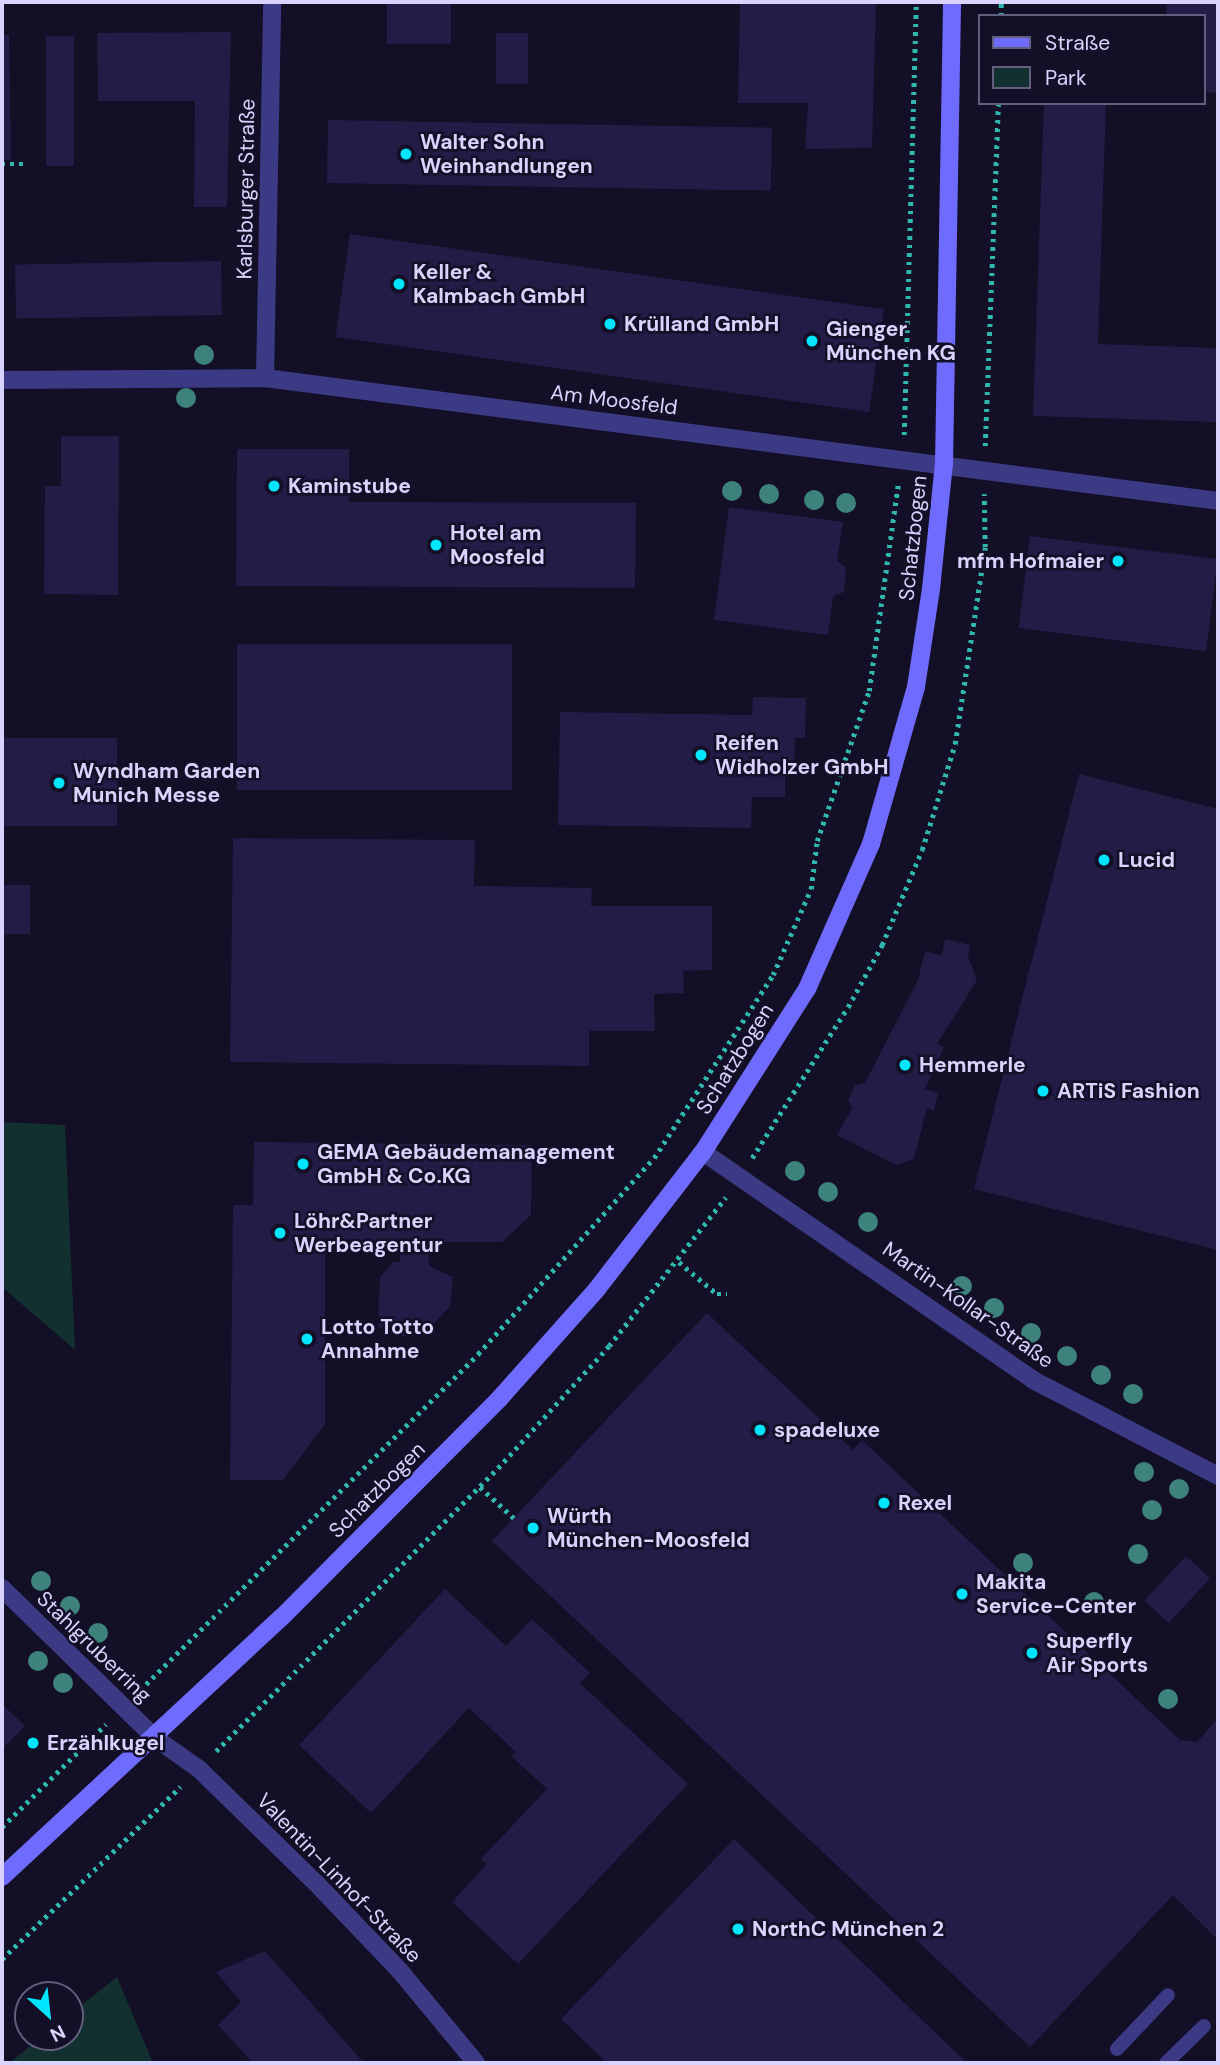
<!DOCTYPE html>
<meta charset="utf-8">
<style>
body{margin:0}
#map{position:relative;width:1220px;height:2065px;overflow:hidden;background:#130f26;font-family:"DM Sans",sans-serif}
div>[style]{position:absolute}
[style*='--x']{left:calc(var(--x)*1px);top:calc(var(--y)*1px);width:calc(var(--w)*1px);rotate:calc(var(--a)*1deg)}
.green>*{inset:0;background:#12302f}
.building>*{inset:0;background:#241b47;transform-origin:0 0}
.path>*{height:4.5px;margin-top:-2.25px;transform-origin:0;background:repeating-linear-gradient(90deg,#2fb8b0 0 3.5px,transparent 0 8.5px)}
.service>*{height:14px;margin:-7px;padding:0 7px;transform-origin:7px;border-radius:7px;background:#3d3a85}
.minor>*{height:18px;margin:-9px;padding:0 9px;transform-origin:9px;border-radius:9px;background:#3d3a85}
.secondary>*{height:18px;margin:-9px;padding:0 9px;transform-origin:9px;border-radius:9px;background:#6f6bff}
.trees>*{width:20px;height:20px;margin:-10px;border-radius:50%;background:#3d827b}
.dots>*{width:19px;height:19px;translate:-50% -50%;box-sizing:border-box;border:4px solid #130f26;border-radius:50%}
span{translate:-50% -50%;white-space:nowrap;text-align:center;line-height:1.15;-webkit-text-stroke:5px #130f26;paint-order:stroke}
.poi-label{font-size:21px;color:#d9d4ff;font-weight:700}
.left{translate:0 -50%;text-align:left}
.right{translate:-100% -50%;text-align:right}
.street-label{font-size:21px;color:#d9d4ff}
.frame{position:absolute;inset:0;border:4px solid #d9d4ff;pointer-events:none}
.legend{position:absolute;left:978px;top:14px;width:228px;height:91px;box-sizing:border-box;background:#130f26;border:2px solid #625e7d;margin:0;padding:9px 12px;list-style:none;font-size:21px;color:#d9d4ff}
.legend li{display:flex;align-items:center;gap:14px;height:35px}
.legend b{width:35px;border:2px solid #625e7d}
.north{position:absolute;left:14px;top:1981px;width:70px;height:70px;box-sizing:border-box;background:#130f26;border:2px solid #625e7d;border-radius:50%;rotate:153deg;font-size:19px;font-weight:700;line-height:28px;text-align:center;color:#d9d4ff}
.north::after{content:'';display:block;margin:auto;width:24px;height:32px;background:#00e5ff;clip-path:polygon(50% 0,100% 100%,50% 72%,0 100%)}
</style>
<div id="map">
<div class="green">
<div style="clip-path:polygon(2px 1122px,65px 1125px,75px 1350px,2px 1287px)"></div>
<div style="clip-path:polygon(117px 1977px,153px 2063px,9px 2063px,42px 2037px,70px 2037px,70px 2014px)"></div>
</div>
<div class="building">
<div style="left:387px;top:2px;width:64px;height:42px"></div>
<div style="clip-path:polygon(740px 2px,876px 2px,872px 148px,805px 149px,808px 103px,738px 103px)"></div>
<div style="clip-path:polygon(1167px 2px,1218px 2px,1218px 93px,1204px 92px,1204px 16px,1166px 16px)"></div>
<div style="clip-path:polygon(231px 32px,227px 207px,194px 207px,195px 101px,98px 101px,97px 33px)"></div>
<div style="left:496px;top:33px;width:32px;height:51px"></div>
<div style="clip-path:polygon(2px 35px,9px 35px,11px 160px,2px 161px)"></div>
<div style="left:46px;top:36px;width:28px;height:130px"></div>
<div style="clip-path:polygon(1044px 103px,1106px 103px,1098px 344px,1218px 348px,1218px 422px,1033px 416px)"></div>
<div style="left:328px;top:120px;width:444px;height:63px;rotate:1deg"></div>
<div style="left:350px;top:234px;width:539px;height:104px;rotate:8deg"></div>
<div style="left:221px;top:261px;width:54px;height:206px;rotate:89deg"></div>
<div style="clip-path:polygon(61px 436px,119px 436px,118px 595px,44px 594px,45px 486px,61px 486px)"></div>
<div style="clip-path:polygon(237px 449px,349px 449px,349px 502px,636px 503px,635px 588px,236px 586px)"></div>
<div style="clip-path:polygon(729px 507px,843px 522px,837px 561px,846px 567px,844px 592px,833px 596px,828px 635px,714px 620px)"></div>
<div style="left:1030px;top:536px;width:189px;height:93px;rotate:7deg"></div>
<div style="left:512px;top:644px;width:146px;height:275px;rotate:90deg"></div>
<div style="clip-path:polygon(753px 697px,806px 698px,805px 738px,795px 738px,794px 769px,785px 769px,785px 797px,752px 797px,751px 828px,558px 825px,560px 712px,752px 715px)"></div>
<div style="left:2px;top:738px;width:115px;height:88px"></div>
<div style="clip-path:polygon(1079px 774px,1218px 809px,1218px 1250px,974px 1189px)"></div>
<div style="clip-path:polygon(233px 838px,475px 840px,474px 886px,592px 888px,591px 906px,712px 906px,712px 970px,683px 971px,684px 993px,654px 994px,655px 1031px,589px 1031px,589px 1066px,230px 1062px)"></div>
<div style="left:2px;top:885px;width:28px;height:49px"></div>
<div style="clip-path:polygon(945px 939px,970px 945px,968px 956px,977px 980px,937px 1044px,944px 1047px,925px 1089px,938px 1093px,934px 1111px,927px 1108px,914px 1159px,896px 1165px,837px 1135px,852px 1108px,848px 1100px,855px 1085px,865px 1083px,918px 980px,925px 951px,942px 956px)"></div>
<div style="clip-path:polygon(254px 1142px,532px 1145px,531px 1215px,502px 1242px,428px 1242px,429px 1266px,453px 1277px,450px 1306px,422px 1336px,394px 1336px,378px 1326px,380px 1277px,393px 1262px,400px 1262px,400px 1243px,325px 1238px,325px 1424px,283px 1480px,230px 1480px,233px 1205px,253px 1205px)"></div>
<div style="clip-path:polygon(707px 1313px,853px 1450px,862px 1440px,1180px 1740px,1197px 1742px,1218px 1718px,1218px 1940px,1173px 1895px,1030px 2047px,492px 1541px)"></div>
<div style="left:1186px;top:1556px;width:33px;height:61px;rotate:43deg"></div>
<div style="clip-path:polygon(445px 1589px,506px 1646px,532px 1619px,590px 1673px,580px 1683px,688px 1784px,518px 1964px,452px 1902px,487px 1864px,481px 1859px,547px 1789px,511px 1756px,516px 1752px,469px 1708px,371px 1813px,299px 1745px)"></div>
<div style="clip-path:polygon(2px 1704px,25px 1726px,2px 1749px)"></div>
<div style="clip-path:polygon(734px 1839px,967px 2063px,607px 2063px,561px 2019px)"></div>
<div style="clip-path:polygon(265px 1951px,349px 2046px,364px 2063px,253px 2063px,218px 2025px,241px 2002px,216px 1972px)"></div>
</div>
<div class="path">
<div style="--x:1001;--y:16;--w:14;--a:-90"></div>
<div style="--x:2;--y:164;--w:25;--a:0"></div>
<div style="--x:904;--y:435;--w:433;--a:-88.4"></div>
<div style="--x:985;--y:446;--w:343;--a:-87.8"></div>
<div style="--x:752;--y:1158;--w:179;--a:-57.6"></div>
<div style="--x:848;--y:1007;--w:71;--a:-61.3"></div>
<div style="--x:882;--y:945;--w:103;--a:-67.2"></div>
<div style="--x:922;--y:850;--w:111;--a:-72.7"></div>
<div style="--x:955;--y:744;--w:199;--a:-81.3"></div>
<div style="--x:985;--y:547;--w:53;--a:-91.1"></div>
<div style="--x:679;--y:1262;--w:50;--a:40.1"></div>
<div style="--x:717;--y:1294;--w:10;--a:0"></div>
<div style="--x:480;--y:1487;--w:46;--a:42.4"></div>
<div style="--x:140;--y:1690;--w:477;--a:-44.8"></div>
<div style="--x:478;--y:1354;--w:263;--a:-48.1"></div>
<div style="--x:654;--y:1158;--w:218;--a:-57"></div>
<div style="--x:773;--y:975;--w:94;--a:-66.2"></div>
<div style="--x:811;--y:889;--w:48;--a:-82.9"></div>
<div style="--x:817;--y:841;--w:159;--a:-70.9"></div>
<div style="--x:869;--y:691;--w:208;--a:-82"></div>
<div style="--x:216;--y:1751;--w:400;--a:-45.1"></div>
<div style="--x:498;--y:1468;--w:165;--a:-47.7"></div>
<div style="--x:609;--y:1346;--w:189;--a:-51.9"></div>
<div style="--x:2;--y:1827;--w:146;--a:-44.7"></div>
<div style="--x:2;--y:1959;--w:248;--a:-44"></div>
</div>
<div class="service">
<div style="--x:1117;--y:2049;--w:74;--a:-46.6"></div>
<div style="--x:1166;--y:2063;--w:53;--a:-44.2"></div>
</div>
<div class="minor">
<div style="--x:265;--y:378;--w:376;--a:-88.9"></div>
<div style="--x:2;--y:380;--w:263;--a:-0.4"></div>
<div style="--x:265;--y:378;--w:961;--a:7.35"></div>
<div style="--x:703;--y:1152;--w:401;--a:34.6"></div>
<div style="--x:1033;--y:1380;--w:208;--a:27.4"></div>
<div style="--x:2;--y:1588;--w:214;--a:44.4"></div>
<div style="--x:155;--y:1738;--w:54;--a:35.2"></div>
<div style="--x:199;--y:1769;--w:163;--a:44.3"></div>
<div style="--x:316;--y:1883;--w:122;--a:46.3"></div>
<div style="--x:400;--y:1971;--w:119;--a:50.4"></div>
</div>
<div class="secondary">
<div style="--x:2;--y:1877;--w:381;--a:-42.9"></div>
<div style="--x:281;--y:1618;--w:310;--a:-45.1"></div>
<div style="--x:500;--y:1398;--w:146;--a:-48.3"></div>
<div style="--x:597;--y:1289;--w:173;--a:-52.3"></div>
<div style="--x:703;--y:1152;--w:193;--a:-57.5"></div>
<div style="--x:807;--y:989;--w:158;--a:-66.2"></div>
<div style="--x:871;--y:844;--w:163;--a:-74"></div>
<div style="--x:916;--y:687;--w:99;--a:-81.3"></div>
<div style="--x:931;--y:589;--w:126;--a:-84.1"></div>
<div style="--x:944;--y:464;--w:462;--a:-89"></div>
</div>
<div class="trees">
<div style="left:204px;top:355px"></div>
<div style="left:186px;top:398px"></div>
<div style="left:732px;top:491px"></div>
<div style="left:769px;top:494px"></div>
<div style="left:814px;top:500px"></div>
<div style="left:846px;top:503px"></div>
<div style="left:795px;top:1171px"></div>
<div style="left:828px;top:1192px"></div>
<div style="left:868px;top:1222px"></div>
<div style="left:962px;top:1286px"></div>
<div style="left:994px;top:1308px"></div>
<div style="left:1031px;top:1333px"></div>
<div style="left:1067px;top:1356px"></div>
<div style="left:1101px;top:1375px"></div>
<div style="left:1133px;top:1394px"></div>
<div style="left:1144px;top:1472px"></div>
<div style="left:1179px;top:1489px"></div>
<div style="left:1152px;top:1510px"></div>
<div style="left:1138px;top:1554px"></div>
<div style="left:1023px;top:1563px"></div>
<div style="left:41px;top:1581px"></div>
<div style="left:1094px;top:1602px"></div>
<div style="left:70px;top:1606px"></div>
<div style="left:98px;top:1633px"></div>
<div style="left:38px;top:1661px"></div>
<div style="left:63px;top:1683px"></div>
<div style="left:1168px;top:1699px"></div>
</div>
<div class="dots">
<div style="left:406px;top:154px;background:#00e5ff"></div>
<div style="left:399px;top:284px;background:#00e5ff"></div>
<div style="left:610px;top:324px;background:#00e5ff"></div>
<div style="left:812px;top:341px;background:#00e5ff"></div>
<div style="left:274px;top:486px;background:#00e5ff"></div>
<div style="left:436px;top:545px;background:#00e5ff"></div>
<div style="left:1118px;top:561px;background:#00e5ff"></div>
<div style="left:701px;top:755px;background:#00e5ff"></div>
<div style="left:59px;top:783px;background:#00e5ff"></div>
<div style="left:1104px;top:860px;background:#00e5ff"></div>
<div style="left:905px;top:1065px;background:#00e5ff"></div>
<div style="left:1043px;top:1091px;background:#00e5ff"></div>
<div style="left:303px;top:1164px;background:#00e5ff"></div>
<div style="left:280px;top:1233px;background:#00e5ff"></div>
<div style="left:307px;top:1339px;background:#00e5ff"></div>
<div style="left:760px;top:1430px;background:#00e5ff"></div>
<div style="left:884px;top:1503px;background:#00e5ff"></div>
<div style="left:533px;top:1528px;background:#00e5ff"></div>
<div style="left:962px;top:1594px;background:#00e5ff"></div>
<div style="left:1032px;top:1653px;background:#00e5ff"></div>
<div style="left:33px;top:1743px;background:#00e5ff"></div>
<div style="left:738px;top:1929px;background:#00e5ff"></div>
</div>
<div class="poi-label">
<span class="left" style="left:420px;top:154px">Walter Sohn<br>Weinhandlungen</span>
<span class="left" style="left:413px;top:284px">Keller &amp;<br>Kalmbach GmbH</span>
<span class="left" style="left:624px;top:324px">Krülland GmbH</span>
<span class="left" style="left:826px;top:341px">Gienger<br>München KG</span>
<span class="left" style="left:288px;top:486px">Kaminstube</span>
<span class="left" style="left:450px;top:545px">Hotel am<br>Moosfeld</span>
<span class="right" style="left:1104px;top:561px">mfm Hofmaier</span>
<span class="left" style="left:715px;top:755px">Reifen<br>Widholzer GmbH</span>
<span class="left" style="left:73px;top:783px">Wyndham Garden<br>Munich Messe</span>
<span class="left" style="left:1118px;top:860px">Lucid</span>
<span class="left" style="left:919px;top:1065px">Hemmerle</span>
<span class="left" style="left:1057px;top:1091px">ARTiS Fashion</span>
<span class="left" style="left:317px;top:1164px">GEMA Gebäudemanagement<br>GmbH &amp; Co.KG</span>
<span class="left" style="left:294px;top:1233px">Löhr&amp;Partner<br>Werbeagentur</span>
<span class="left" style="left:321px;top:1339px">Lotto Totto<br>Annahme</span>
<span class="left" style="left:774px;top:1430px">spadeluxe</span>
<span class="left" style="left:898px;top:1503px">Rexel</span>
<span class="left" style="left:547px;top:1528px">Würth<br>München-Moosfeld</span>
<span class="left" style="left:976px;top:1594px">Makita<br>Service-Center</span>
<span class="left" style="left:1046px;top:1653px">Superfly<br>Air Sports</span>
<span class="left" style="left:47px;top:1743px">Erzählkugel</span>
<span class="left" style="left:752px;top:1929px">NorthC München 2</span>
</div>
<div class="street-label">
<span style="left:246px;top:189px;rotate:-89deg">Karlsburger Straße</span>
<span style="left:614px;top:400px;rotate:7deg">Am Moosfeld</span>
<span style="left:913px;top:538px;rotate:-84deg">Schatzbogen</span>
<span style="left:735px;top:1059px;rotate:-58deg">Schatzbogen</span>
<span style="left:968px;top:1305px;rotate:35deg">Martin-Kollar-Straße</span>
<span style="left:377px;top:1490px;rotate:-45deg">Schatzbogen</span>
<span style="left:94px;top:1647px;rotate:44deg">Stahlgruberring</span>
<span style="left:339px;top:1878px;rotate:46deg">Valentin-Linhof-Straße</span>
</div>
<div class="frame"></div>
<ul class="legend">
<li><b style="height:9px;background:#6f6bff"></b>Straße</li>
<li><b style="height:19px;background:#12302f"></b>Park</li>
</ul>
<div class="north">N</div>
</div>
